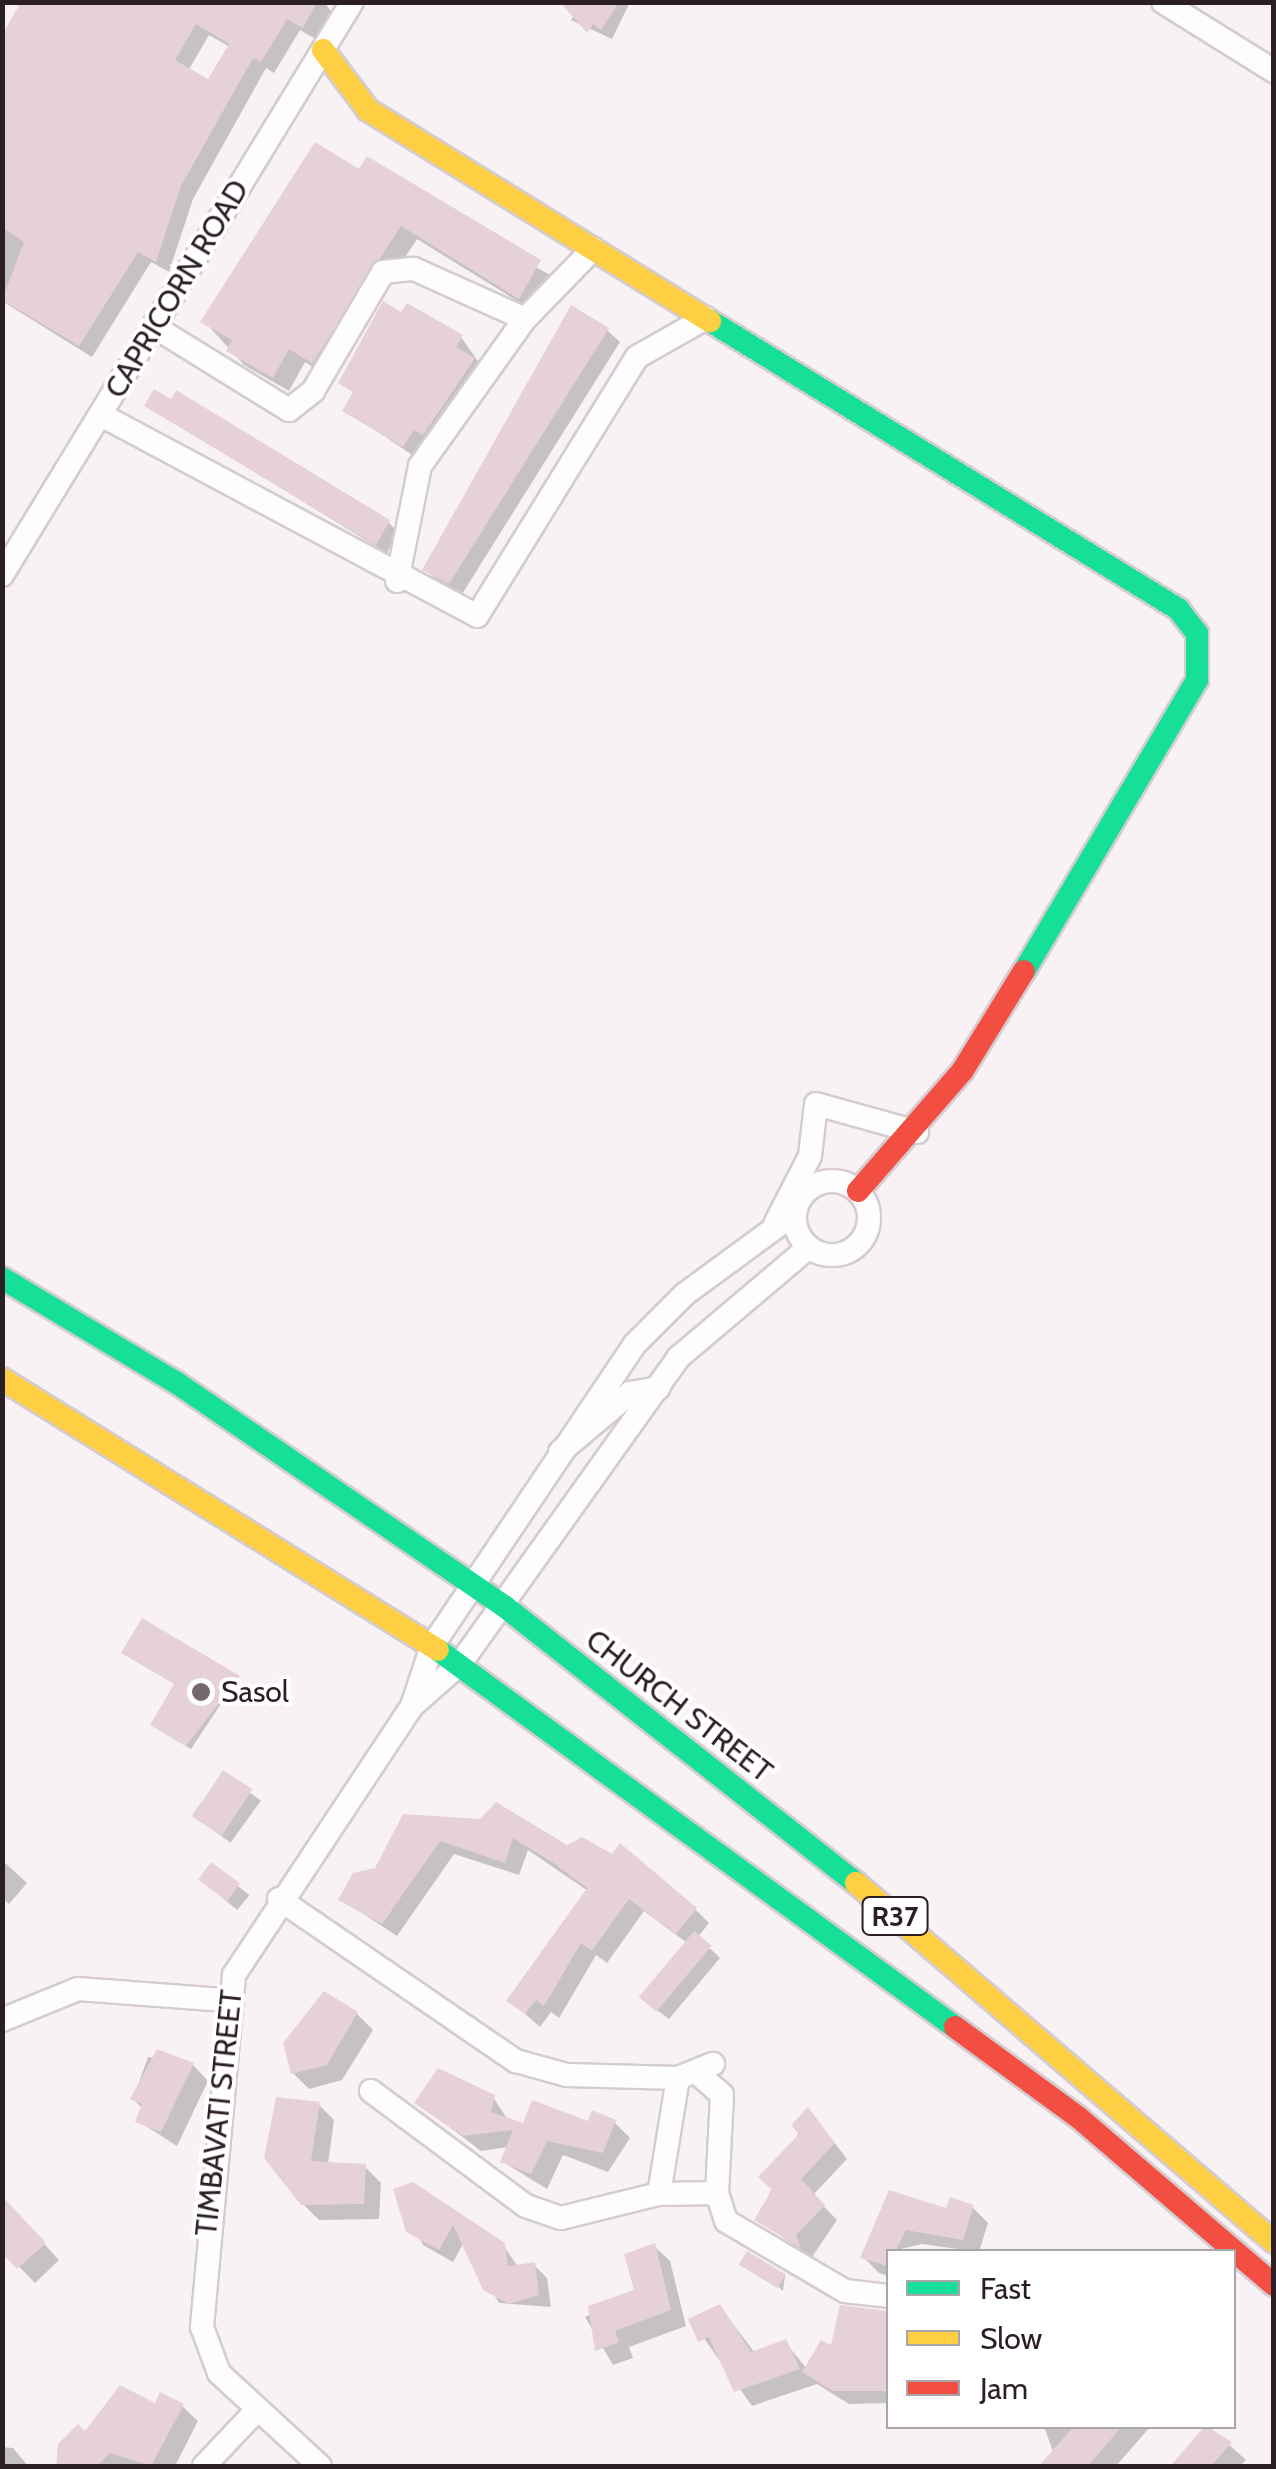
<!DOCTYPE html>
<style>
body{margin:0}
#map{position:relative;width:1276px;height:2469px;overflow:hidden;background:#f8f2f5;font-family:Cabin,sans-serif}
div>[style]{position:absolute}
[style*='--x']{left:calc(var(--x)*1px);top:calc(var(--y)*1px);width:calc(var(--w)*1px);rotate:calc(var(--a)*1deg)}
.shadow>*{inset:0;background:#0003;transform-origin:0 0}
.building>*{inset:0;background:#e6d2d6;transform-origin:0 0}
.roads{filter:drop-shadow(2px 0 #d4ccd0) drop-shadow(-2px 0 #d4ccd0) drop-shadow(0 2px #d4ccd0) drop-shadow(0 -2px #d4ccd0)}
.street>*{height:22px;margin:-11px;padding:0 11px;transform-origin:11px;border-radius:11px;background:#fefdfe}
.street>.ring{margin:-11px;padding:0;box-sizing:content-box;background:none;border:22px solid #fefdfe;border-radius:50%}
.fast>*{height:22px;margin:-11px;padding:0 11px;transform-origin:11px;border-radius:11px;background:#16e098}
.slow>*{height:22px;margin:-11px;padding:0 11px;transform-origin:11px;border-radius:11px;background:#ffcf43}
.jam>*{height:22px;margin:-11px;padding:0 11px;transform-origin:11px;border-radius:11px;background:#f24e42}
.dots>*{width:28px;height:28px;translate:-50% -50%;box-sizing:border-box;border:5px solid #fff;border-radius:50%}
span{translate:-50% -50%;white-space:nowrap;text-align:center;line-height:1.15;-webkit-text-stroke:8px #fff;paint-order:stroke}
.shield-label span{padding:2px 8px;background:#fff;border:2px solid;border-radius:8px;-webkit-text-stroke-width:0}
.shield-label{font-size:28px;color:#2b1f25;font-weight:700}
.street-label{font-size:30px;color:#2b1f25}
.poi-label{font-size:30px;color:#2b1f25}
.left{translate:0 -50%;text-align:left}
.frame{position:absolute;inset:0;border:5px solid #2b1f25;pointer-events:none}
.legend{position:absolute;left:886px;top:2249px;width:350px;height:180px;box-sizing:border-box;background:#fff;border:2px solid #aaa5a8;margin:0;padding:12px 18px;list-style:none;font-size:30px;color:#2b1f25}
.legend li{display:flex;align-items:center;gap:20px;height:50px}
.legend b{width:50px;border:2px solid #aaa5a8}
</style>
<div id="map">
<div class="shadow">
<div style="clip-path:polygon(evenodd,108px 2px,324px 2px,331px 11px,316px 39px,300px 30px,274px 73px,266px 68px,193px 199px,169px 272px,151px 262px,92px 357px,2px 301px,2px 42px,108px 2px,209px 35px,230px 47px,209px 83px,188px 71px,209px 35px)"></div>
<div style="clip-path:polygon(583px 2px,630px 2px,612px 39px,571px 20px)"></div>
<div style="clip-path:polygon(360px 172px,554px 277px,535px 312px,417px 239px,328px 376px,305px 362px,289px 391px,244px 365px,204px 321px)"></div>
<div style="clip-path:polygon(402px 315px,461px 337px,487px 374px,418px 459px,346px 410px)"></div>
<div style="clip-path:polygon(607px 330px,620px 342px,462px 594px,438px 582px,426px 569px)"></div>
<div style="clip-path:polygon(172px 403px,388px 522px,398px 532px,387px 553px,147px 406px)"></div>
<div style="clip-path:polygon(238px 1678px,191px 1749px,157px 1729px)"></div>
<div style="left:223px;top:1773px;width:47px;height:52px;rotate:36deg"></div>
<div style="clip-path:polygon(404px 1816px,567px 1848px,695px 1909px,709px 1923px,698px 1937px,720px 1958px,669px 2019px,653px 2007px,687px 1943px,644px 1911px,607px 1963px,596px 1955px,559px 2018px,551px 2012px,540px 2027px,509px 2000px,588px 1891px,528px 1850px,519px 1875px,454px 1854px,397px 1936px,341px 1899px,377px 1870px)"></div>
<div style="clip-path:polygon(2px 1860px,27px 1883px,9px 1904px,2px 1898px)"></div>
<div style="left:212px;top:1865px;width:48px;height:19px;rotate:39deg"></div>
<div style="clip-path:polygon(357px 2014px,373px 2030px,342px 2080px,309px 2089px,293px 2073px)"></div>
<div style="clip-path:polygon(148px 2057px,193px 2065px,208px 2081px,177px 2146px,138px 2121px,143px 2109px,133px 2099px)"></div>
<div style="clip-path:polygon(493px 2097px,508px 2120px,525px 2126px,614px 2122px,630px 2138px,608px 2172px,563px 2155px,547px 2189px,503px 2162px,508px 2147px,481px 2151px,418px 2103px)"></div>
<div style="clip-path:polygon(318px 2104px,334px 2120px,328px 2164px,365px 2167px,381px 2183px,379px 2219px,319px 2220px,303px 2204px)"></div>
<div style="clip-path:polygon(809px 2110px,847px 2159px,813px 2195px,837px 2220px,812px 2257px,757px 2220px)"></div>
<div style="clip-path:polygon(396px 2190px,503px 2245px,518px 2267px,534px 2265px,547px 2278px,551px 2307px,499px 2303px,464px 2242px,453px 2262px,423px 2245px)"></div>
<div style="clip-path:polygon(890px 2193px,948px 2211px,972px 2207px,988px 2223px,979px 2252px,922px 2244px,888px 2252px,888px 2276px,879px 2273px,863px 2257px)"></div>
<div style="clip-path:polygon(2px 2198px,59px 2260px,35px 2283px,2px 2249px)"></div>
<div style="clip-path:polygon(654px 2246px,670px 2261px,686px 2326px,629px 2347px,633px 2358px,613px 2365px,585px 2317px,637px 2292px)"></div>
<div style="clip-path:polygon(750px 2263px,785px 2276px,783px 2291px)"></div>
<div style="clip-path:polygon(720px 2307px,755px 2353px,785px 2342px,807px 2369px,832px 2349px,842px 2308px,888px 2313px,888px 2403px,849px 2404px,817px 2384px,752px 2406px,691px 2320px)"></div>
<div style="clip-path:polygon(120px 2388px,156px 2406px,182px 2406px,198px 2421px,175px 2466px,58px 2466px,60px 2445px,86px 2435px)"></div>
<div style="clip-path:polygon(1044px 2426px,1151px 2426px,1116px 2466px,1058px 2466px)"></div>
<div style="clip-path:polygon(1208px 2426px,1246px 2460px,1240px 2466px,1173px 2466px)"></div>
<div style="clip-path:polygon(2px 2447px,13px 2448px,28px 2466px,2px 2466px)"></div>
</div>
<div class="building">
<div style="clip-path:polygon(evenodd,21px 2px,317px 2px,303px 28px,287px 19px,261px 62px,253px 58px,181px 186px,156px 262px,138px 252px,79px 346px,2px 300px,24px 242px,2px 227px,2px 35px,21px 2px,196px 24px,229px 44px,208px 79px,175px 60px,196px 24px)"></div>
<div style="clip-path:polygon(560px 2px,619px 2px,601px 30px,593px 24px,587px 33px)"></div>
<div style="clip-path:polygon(315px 142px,359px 169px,367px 156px,541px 260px,519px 299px,401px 226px,312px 363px,289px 349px,273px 378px,226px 351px,232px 340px,200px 322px)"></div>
<div style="clip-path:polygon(383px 301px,401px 312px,407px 303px,463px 335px,456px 347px,475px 358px,423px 435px,414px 430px,403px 447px,342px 411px,353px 392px,338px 383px)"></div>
<div style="clip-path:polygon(571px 305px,609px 328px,449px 584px,422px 570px)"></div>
<div style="clip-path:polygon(154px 389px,171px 399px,176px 390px,390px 520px,376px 545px,144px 406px)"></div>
<div style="clip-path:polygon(142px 1618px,240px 1676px,186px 1746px,150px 1725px,174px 1684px,121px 1653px)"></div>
<div style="left:223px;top:1770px;width:35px;height:56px;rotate:33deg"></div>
<div style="clip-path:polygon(496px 1802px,567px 1845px,582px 1837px,612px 1854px,620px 1843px,697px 1908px,676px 1934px,629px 1899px,592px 1951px,581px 1943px,544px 2006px,536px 2000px,525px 2014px,506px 2001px,587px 1888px,552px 1862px,513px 1838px,505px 1863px,440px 1841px,382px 1924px,338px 1900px,353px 1873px,375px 1868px,403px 1814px,480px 1819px)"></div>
<div style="left:211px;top:1862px;width:36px;height:22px;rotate:36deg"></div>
<div style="left:694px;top:1931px;width:23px;height:86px;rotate:40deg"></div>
<div style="clip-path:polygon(324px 1991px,358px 2012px,327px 2065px,291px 2074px,283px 2043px)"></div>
<div style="clip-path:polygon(157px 2049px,194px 2063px,161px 2132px,135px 2122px,142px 2104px,130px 2099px)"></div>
<div style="clip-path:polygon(438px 2068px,495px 2095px,491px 2112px,523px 2123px,532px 2100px,588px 2121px,592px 2110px,616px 2120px,603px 2153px,547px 2141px,531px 2174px,500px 2162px,513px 2130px,463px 2136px,414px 2103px)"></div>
<div style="clip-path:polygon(276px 2097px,320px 2102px,311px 2161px,366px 2164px,364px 2204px,301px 2205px,264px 2158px)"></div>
<div style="clip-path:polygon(808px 2107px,835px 2143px,801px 2179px,825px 2205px,796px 2235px,801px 2248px,754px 2220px,772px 2190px,758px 2177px,799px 2134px,791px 2125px)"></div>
<div style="clip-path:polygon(413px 2182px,505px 2243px,508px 2266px,535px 2262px,539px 2295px,509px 2304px,483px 2290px,453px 2225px,439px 2250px,406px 2232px,393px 2189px)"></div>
<div style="clip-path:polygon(889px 2190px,946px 2208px,950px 2197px,974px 2205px,963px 2240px,906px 2230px,888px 2266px,860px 2258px)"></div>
<div style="clip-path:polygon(2px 2196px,46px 2243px,17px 2269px,2px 2253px)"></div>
<div style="clip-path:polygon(655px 2243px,671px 2310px,615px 2331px,619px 2342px,595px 2351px,588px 2306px,634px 2290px,624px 2254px)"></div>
<div style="left:747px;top:2251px;width:45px;height:16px;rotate:31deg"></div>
<div style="clip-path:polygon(720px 2304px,751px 2352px,786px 2339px,800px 2369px,734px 2392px,709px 2337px,698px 2342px,688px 2319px)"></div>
<div style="clip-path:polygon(840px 2305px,888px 2311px,888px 2391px,833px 2391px,802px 2372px,821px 2340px,831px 2345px)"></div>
<div style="clip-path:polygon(120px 2385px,155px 2403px,160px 2392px,184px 2404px,151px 2466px,110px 2453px,97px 2466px,56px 2466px,58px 2444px,78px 2424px,85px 2431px)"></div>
<div style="clip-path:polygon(1074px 2426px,1122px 2426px,1088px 2466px,1039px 2466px)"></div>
<div style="clip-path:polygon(1205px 2426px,1232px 2442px,1211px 2466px,1170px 2466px)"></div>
</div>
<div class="roads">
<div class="street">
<div style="--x:1163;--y:2;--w:131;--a:31.9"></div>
<div style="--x:153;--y:326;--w:160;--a:31.7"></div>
<div style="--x:289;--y:410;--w:31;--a:-38"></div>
<div style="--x:313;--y:391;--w:138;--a:-59.5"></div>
<div style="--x:383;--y:272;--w:31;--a:-6"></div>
<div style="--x:414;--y:269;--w:122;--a:24.2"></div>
<div style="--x:525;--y:319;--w:98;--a:-45.8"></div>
<div style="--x:101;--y:415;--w:426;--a:28.1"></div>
<div style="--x:477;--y:616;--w:304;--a:-58.3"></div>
<div style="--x:637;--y:357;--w:79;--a:-29.5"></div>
<div style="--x:2;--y:575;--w:671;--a:-58.58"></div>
<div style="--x:397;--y:581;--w:117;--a:-78.7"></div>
<div style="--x:420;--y:466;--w:181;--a:-54.5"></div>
<div class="ring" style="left:795px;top:1181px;width:52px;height:52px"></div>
<div style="--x:775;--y:1224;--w:76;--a:-62.8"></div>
<div style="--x:810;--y:1156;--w:52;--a:-83.4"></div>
<div style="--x:816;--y:1104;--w:105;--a:15.5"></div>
<div style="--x:560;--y:1452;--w:92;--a:-40.1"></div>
<div style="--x:630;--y:1393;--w:29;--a:-10"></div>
<div style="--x:413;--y:1703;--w:60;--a:-71.6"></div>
<div style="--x:432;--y:1646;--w:362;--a:-56.1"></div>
<div style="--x:634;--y:1345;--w:72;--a:-45"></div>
<div style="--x:685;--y:1294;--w:135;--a:-36.3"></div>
<div style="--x:279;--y:1899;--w:287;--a:34.4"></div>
<div style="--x:516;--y:2061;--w:53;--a:15.4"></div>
<div style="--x:567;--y:2075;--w:111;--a:1.5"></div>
<div style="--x:678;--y:2078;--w:38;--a:-22"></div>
<div style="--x:2;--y:2020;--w:82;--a:-22.2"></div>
<div style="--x:78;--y:1989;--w:148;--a:4.3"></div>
<div style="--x:697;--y:2073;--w:33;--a:41"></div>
<div style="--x:722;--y:2095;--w:98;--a:92.9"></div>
<div style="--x:717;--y:2193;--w:29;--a:72"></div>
<div style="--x:726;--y:2221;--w:138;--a:30.5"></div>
<div style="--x:845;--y:2291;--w:43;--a:6.6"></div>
<div style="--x:371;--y:2091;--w:193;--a:36.6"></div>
<div style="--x:526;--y:2206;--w:37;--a:19"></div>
<div style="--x:561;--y:2218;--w:101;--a:-13.8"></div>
<div style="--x:659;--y:2194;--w:58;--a:-1"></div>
<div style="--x:659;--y:2194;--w:118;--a:-80.7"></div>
<div style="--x:204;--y:2466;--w:76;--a:-46.6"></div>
<div style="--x:320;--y:2466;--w:137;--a:-137.4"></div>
<div style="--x:219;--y:2373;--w:49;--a:-110.3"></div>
<div style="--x:202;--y:2327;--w:353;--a:-84.8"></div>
<div style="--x:234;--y:1975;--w:323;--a:-56.5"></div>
<div style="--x:412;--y:1706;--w:64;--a:-41.2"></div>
<div style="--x:460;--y:1664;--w:377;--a:-54.5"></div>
<div style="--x:679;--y:1357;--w:170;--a:-40.2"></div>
</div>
<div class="fast">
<div style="--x:710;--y:321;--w:550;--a:31.61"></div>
<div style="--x:1178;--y:609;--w:31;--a:52"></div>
<div style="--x:1197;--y:633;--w:47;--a:90"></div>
<div style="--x:1197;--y:680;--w:339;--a:120.7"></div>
<div style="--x:2;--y:1278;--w:204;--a:31"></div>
<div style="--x:177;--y:1383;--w:396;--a:34.3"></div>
<div style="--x:504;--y:1606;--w:448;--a:38.2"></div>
<div style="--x:438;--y:1650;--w:640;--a:36.1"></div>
</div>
<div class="slow">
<div style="--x:323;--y:50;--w:75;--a:53.1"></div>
<div style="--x:368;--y:110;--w:402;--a:31.7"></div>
<div style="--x:2;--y:1379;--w:513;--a:31.86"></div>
<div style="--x:856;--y:1883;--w:551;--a:40.66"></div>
</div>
<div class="jam">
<div style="--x:858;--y:1191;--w:160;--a:-49"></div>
<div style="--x:963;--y:1070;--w:116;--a:-58.4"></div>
<div style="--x:955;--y:2027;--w:152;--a:36.2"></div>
<div style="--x:1078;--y:2117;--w:258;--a:40.6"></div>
</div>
</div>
<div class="dots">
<div style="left:201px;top:1692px;background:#73696e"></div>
</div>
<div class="shield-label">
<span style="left:895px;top:1916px">R37</span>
</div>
<div class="street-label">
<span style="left:177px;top:289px;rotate:-59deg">CAPRICORN ROAD</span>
<span style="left:679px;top:1706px;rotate:38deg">CHURCH STREET</span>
<span style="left:219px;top:2113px;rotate:-84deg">TIMBAVATI STREET</span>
</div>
<div class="poi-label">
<span class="left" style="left:221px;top:1692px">Sasol</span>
</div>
<div class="frame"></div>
<ul class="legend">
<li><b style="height:12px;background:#16e098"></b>Fast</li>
<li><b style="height:12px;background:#ffcf43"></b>Slow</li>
<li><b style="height:12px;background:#f24e42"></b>Jam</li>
</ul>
</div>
